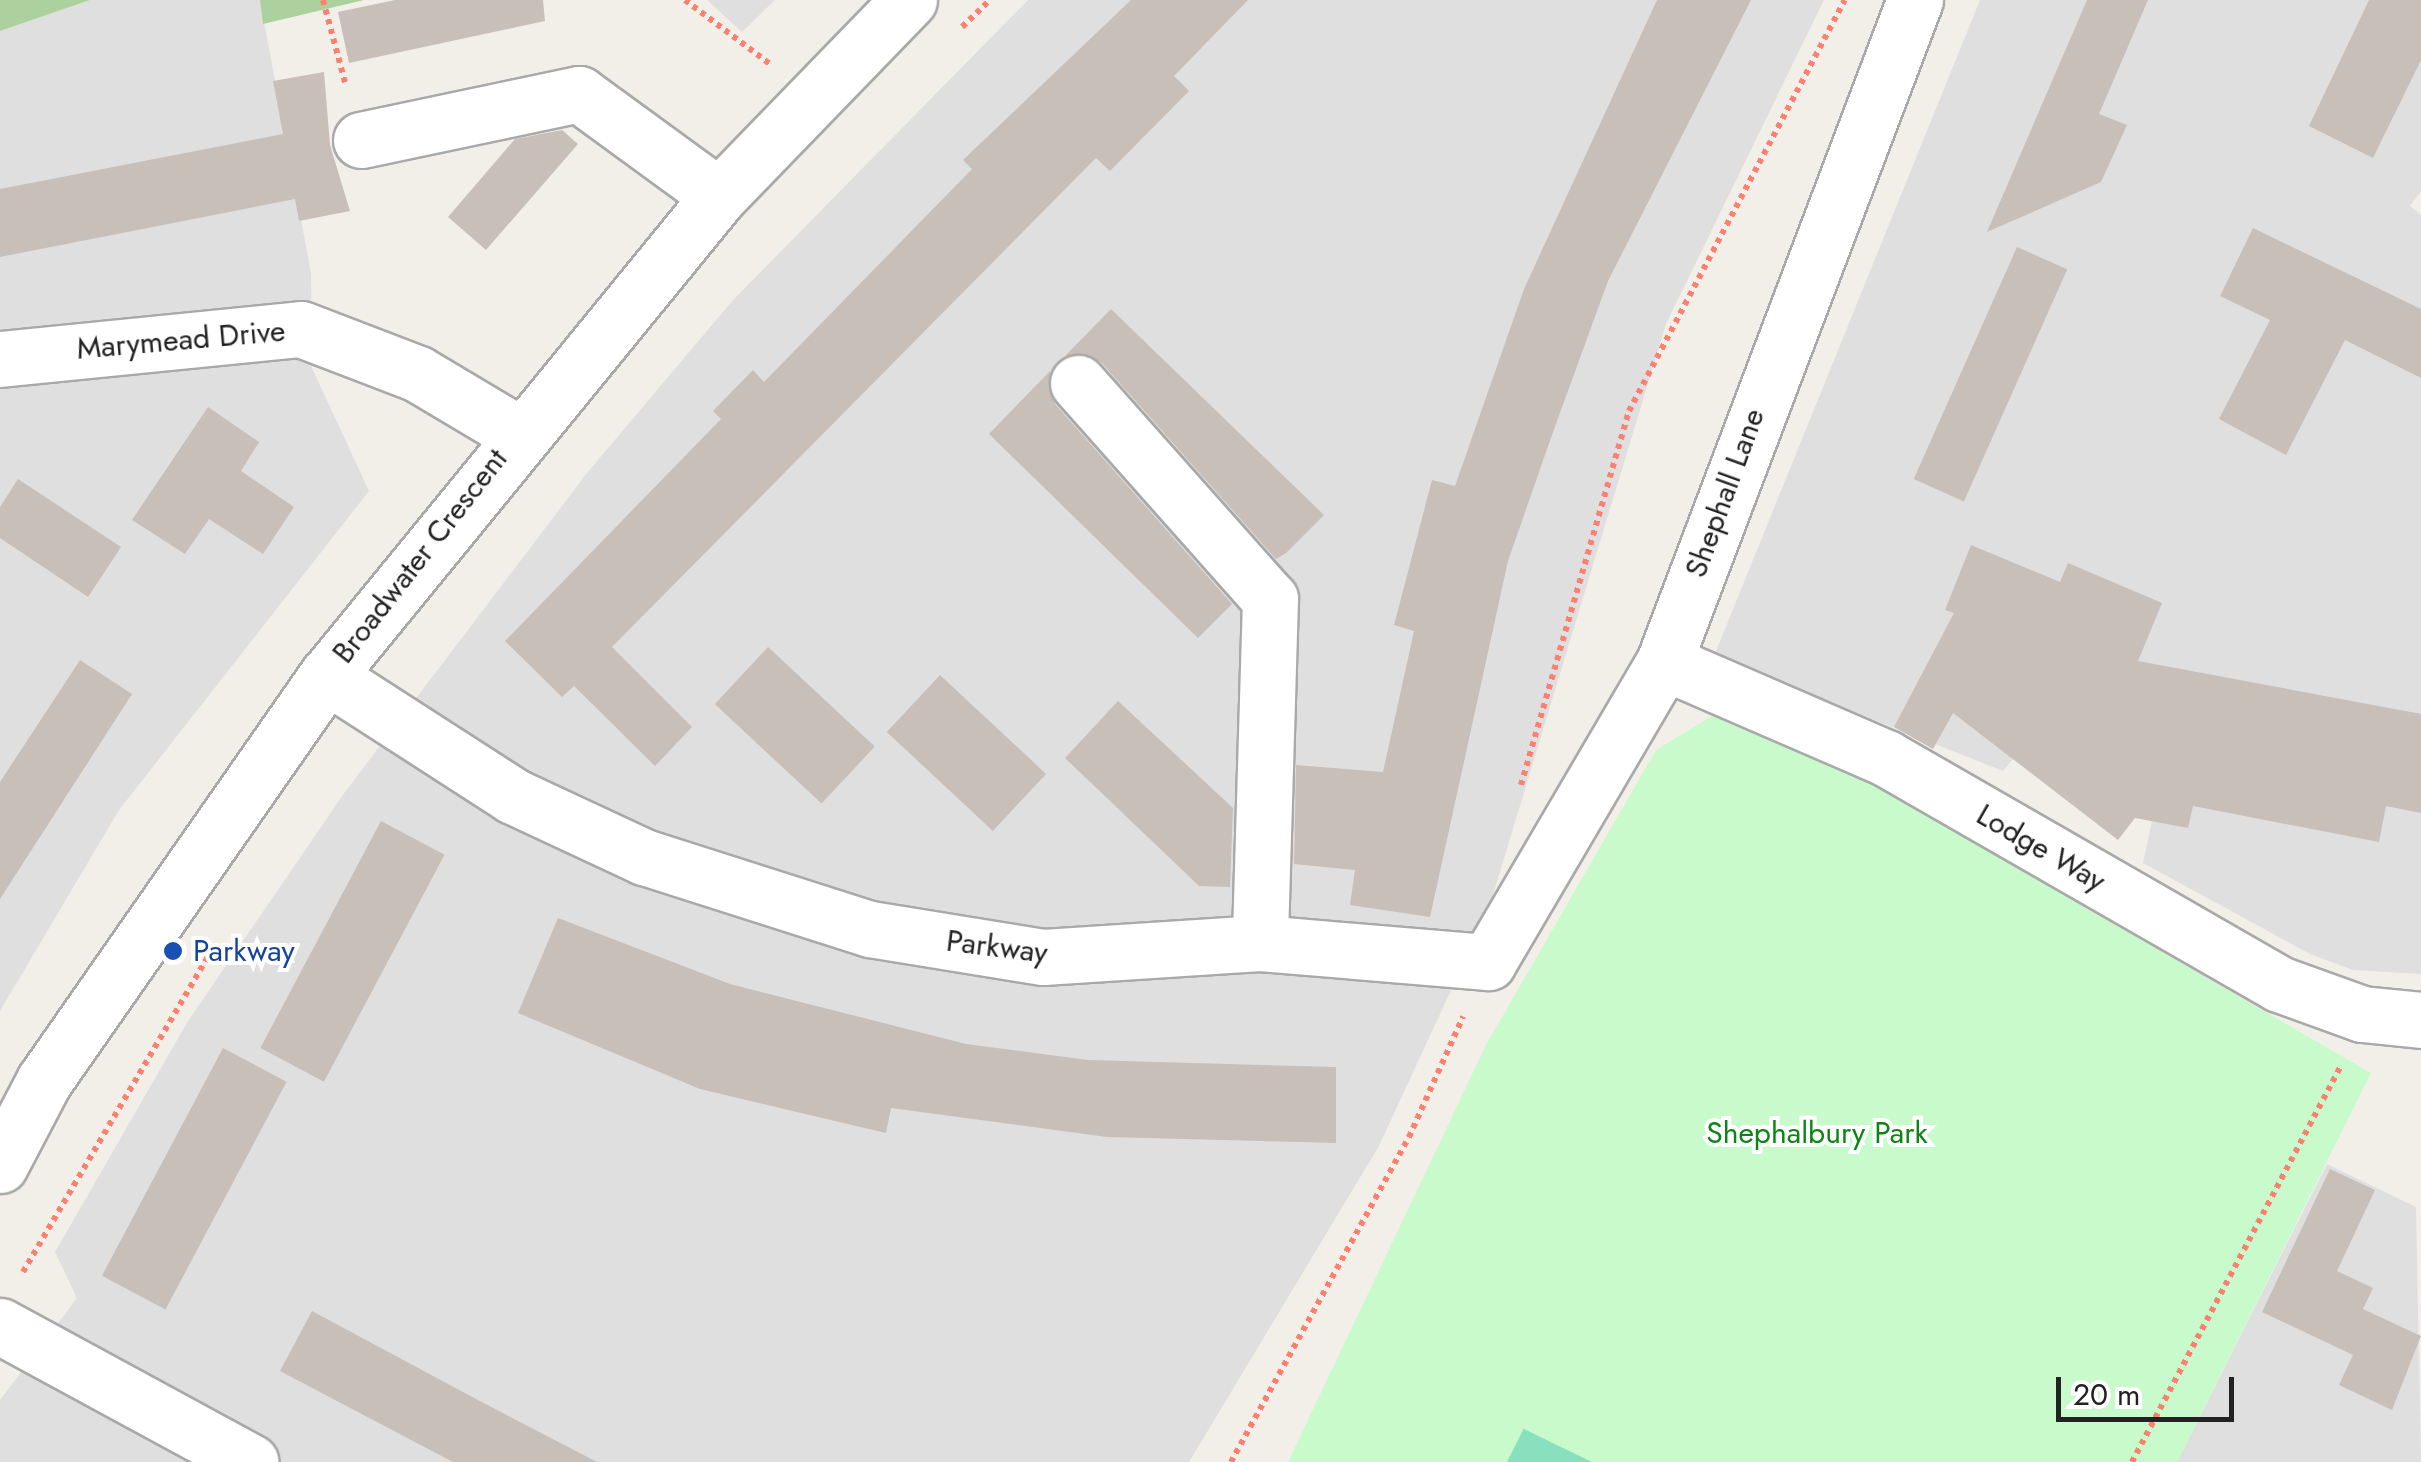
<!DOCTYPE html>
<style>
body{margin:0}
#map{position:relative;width:2421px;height:1462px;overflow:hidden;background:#f2efe9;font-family:Jost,sans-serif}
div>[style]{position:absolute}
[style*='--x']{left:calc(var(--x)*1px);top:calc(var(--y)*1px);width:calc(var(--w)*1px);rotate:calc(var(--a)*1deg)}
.residential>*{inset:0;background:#e0dfdf}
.forest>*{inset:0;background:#add19e}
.park>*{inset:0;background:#c8facc}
.pitch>*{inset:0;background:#88e0be}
.building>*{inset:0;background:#c7bfb8;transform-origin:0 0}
.path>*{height:6px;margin-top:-3px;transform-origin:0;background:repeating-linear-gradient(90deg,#fa8072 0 5px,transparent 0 10px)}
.roads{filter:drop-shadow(2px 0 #a9a9a9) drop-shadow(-2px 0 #a9a9a9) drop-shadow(0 2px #a9a9a9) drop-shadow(0 -2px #a9a9a9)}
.minor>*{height:55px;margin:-27.5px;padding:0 27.5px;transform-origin:27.5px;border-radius:27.5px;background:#fff}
.dots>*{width:28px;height:28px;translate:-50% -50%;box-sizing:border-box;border:5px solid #fff;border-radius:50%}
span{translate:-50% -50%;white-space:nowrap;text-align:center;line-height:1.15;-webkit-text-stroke:8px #fff;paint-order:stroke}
.street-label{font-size:30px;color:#222}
.transit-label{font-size:30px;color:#164399}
.left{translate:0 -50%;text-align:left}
.park-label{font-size:30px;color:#0c8416}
.scale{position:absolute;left:2056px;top:1377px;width:178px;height:45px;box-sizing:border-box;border:5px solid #222;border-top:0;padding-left:12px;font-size:30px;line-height:35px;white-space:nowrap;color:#222;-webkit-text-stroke:8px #fff;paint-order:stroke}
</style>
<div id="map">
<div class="residential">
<div style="clip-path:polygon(90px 0,260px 0,311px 273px,312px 368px,369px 491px,119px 810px,0 1011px,0 31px)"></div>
<div style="clip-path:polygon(707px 0,775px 0,742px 32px)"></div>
<div style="clip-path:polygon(1028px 0,1824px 0,1666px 324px,1489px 908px,1379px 1146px,1189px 1462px,0 1462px,0 1400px,77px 1298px,55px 1252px,188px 1021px,345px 792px,587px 473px,733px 300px)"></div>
<div style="clip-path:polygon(1980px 0,2421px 0,2421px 191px,2410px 206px,2421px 215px,2421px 974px,2353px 970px,2310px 954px,2143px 863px,2157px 797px,2048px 717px,2003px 771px,1714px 656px)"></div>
<div style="clip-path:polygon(2327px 1164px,2416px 1207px,2421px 1462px,2177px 1462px)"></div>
</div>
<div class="forest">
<div style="clip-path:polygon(0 0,90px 0,0 31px)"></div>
<div style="clip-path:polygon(260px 0,364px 0,263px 24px)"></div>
</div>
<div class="park">
<div style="clip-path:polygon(1722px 710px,1756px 717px,2371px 1073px,2177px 1462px,1288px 1462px,1486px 1045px,1656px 750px)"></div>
</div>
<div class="pitch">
<div style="clip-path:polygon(1524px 1428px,1524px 1429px,1592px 1462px,1507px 1462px)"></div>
</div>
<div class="building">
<div style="clip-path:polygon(395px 0,543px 0,545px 21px,349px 63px,338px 12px)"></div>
<div style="clip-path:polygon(1131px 0,1248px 0,1174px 76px,1189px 91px,1110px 171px,1096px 158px,612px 647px,692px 727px,655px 766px,574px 686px,562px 697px,505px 641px,721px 419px,713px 411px,753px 370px,764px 382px,972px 169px,963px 160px)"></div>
<div style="clip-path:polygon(1657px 0,1751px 0,1608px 281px,1553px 432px,1508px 561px,1430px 917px,1350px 905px,1355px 870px,1294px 864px,1296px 765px,1383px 772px,1414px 631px,1394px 625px,1432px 480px,1455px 486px,1524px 289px)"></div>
<div style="clip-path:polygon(2087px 0,2148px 0,2099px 114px,2127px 125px,2101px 182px,1987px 232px)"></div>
<div style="clip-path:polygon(2369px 0,2421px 0,2421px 60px,2373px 158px,2309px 126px)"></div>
<div style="clip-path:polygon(324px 72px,330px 145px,350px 211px,299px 221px,295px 199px,0 257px,0 189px,283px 134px,273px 81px)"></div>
<div style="clip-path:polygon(562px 130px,578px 144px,486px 250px,448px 217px,515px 139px)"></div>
<div style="clip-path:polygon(2253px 228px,2421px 309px,2421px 378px,2345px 340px,2286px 455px,2219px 419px,2270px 320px,2220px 296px)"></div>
<div style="left:2017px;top:247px;width:55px;height:254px;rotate:24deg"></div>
<div style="clip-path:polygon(1111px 309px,1324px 515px,1286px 553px,1276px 559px,1101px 362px,1065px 356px)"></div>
<div style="clip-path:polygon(1050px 371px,1055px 404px,1232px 604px,1198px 638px,989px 434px)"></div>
<div style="clip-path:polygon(208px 407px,259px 442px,241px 471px,294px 507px,263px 554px,209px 519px,185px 554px,132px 520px)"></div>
<div style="clip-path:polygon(18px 479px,121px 547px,88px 597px,0 538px,0 507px)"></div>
<div style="clip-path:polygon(1971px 545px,2060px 582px,2068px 563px,2162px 603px,2138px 661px,2421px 714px,2421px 813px,2386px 806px,2379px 842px,2193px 806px,2188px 828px,2135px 818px,2118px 840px,1953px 713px,1933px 749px,1894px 727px,1954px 613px,1945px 610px)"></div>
<div style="left:768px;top:647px;width:146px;height:78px;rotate:43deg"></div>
<div style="clip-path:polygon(80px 660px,132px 694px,0 899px,0 782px)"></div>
<div style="left:940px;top:675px;width:145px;height:78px;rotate:43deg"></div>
<div style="clip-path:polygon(1118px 701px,1233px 808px,1230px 887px,1199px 886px,1065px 758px)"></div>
<div style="left:381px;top:821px;width:72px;height:257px;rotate:28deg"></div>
<div style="clip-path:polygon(558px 918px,730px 984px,966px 1044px,1088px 1060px,1336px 1067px,1336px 1143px,1107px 1137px,891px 1108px,886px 1133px,700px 1089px,518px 1013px)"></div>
<div style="left:223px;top:1048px;width:72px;height:258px;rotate:28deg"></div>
<div style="clip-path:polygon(2330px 1169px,2375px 1190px,2337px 1271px,2373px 1288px,2363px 1309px,2421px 1336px,2392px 1410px,2339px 1385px,2353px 1355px,2262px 1312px)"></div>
<div style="clip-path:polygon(312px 1311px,476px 1399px,597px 1462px,453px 1462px,335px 1400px,280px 1371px)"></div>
</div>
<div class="path">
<div style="--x:323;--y:0;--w:89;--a:75"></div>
<div style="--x:685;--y:0;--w:106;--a:37"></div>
<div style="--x:962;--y:27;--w:39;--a:-44"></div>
<div style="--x:1521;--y:785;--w:389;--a:-73.9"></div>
<div style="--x:1629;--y:411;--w:464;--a:-62.3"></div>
<div style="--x:23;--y:1272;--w:368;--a:-59.6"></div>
<div style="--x:1231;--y:1462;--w:371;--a:-61.3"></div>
<div style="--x:1409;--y:1137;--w:132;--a:-65.8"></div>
<div style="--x:2132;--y:1462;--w:449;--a:-62.2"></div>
</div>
<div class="roads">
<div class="minor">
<div style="--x:361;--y:140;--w:223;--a:-11.9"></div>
<div style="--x:579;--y:94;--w:173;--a:36.1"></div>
<div style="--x:0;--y:359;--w:302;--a:-5.7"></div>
<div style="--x:301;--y:329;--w:125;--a:21"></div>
<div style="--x:418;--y:374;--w:115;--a:30.8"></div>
<div style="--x:1078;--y:383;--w:289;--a:48.4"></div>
<div style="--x:1270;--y:599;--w:344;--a:91.7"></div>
<div style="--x:1664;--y:662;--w:242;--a:23.4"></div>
<div style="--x:1886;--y:758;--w:453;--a:29.9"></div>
<div style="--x:2279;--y:984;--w:88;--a:19.9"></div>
<div style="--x:2362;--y:1014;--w:59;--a:5.8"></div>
<div style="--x:327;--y:676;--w:221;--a:32.8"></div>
<div style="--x:513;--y:796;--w:145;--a:25"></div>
<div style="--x:644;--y:857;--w:237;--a:17.7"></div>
<div style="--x:870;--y:929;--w:175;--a:9.2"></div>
<div style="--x:1043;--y:957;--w:217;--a:-3.7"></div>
<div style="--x:1260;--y:943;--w:229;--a:4.8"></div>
<div style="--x:1488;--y:962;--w:348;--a:-59.6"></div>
<div style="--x:1664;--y:662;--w:708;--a:-69.24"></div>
<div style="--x:0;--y:1165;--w:95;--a:-62.4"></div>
<div style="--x:44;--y:1081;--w:494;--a:-55.1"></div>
<div style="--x:327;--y:676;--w:620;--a:-50.76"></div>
<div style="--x:719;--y:196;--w:273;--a:-45.9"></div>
<div style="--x:0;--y:1326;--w:285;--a:28.5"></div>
</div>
</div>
<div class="dots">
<div style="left:173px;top:951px;background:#1a4fb4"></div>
</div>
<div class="street-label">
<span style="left:181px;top:340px;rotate:-5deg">Marymead Drive</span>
<span style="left:1725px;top:493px;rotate:-70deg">Shephall Lane</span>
<span style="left:420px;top:556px;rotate:-52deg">Broadwater Crescent</span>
<span style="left:2041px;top:848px;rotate:30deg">Lodge Way</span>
<span style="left:997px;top:947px;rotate:7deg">Parkway</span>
</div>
<div class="transit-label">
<span class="left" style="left:193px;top:951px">Parkway</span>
</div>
<div class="park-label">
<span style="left:1817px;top:1133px">Shephalbury Park</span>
</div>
<div class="scale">20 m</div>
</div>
